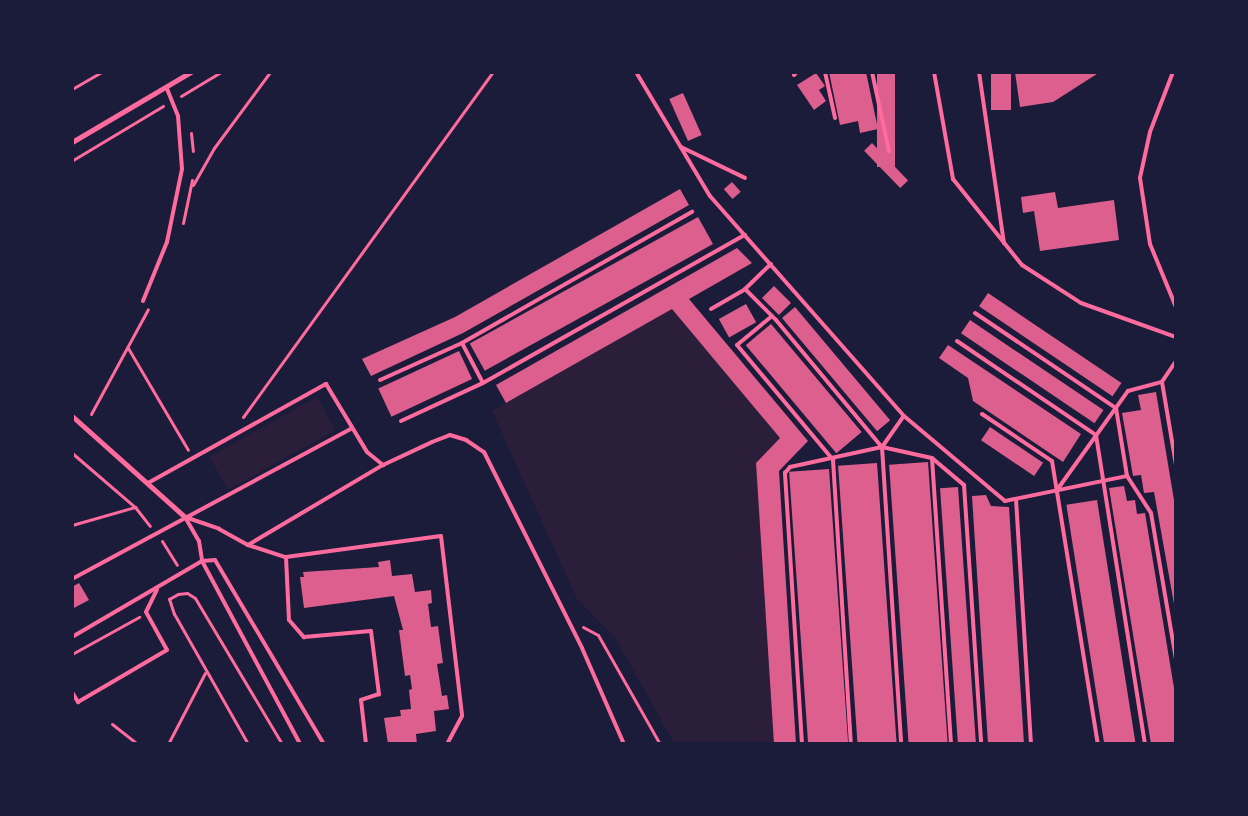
<!DOCTYPE html>
<style>
body{margin:0}
#map{position:relative;width:1248px;height:816px;overflow:hidden;background:#1b1b3a;font-family:Rubik,sans-serif}
div>[style]{position:absolute}
[style*='--x']{left:calc(var(--x)*1px);top:calc(var(--y)*1px);width:calc(var(--w)*1px);rotate:calc(var(--a)*1deg)}
.green>*{inset:0;background:#2a1e3b;transform-origin:0 0}
.building>*{inset:0;background:#dd5f8e;transform-origin:0 0}
.path>*{height:3px;margin:-1.5px;padding:0 1.5px;transform-origin:1.5px;border-radius:1.5px;background:#ff6b9d}
.service>*{height:4px;margin:-2px;padding:0 2px;transform-origin:2px;border-radius:2px;background:#ff6b9d}
.minor>*{height:5px;margin:-2.5px;padding:0 2.5px;transform-origin:2.5px;border-radius:2.5px;background:#ff6b9d}
span{translate:-50% -50%;white-space:nowrap;text-align:center;line-height:1.15;-webkit-text-stroke:4px #1b1b3a;paint-order:stroke}
.frame{position:absolute;inset:0;border:74px solid #1b1b3a;pointer-events:none}
</style>
<div id="map">
<div class="green">
<div style="clip-path:polygon(672px 309px,780px 438px,756px 463px,774px 743px,674px 743px,616px 639px,577px 599px,492px 411px)"></div>
<div style="left:317px;top:397px;width:38px;height:123px;rotate:61deg"></div>
</div>
<div class="building">
<div style="clip-path:polygon(829px 72px,866px 72px,878px 129px,860px 133px,858px 121px,840px 125px)"></div>
<div style="left:877px;top:72px;width:18px;height:95px"></div>
<div style="left:991px;top:72px;width:20px;height:38px"></div>
<div style="clip-path:polygon(1015px 72px,1100px 72px,1053px 102px,1020px 107px)"></div>
<div style="clip-path:polygon(816px 73px,825px 86px,819px 90px,826px 101px,814px 110px,797px 85px)"></div>
<div style="left:683px;top:93px;width:46px;height:15px;rotate:66deg"></div>
<div style="left:872px;top:143px;width:52px;height:11px;rotate:46deg"></div>
<div style="left:732px;top:182px;width:13px;height:11px;rotate:48deg"></div>
<div style="clip-path:polygon(680px 189px,689px 205px,463px 333px,371px 376px,362px 359px,455px 317px)"></div>
<div style="clip-path:polygon(1055px 192px,1058px 208px,1114px 200px,1119px 240px,1040px 251px,1034px 211px,1023px 213px,1021px 197px)"></div>
<div style="left:698px;top:217px;width:31px;height:261px;rotate:61deg"></div>
<div style="clip-path:polygon(737px 248px,752px 263px,689px 299px,808px 441px,779px 471px,796px 744px,774px 744px,756px 463px,780px 438px,672px 309px,506px 403px,496px 385px)"></div>
<div style="left:774px;top:286px;width:24px;height:17px;rotate:45deg"></div>
<div style="left:988px;top:293px;width:161px;height:16px;rotate:34deg"></div>
<div style="left:746px;top:304px;width:21px;height:31px;rotate:61deg"></div>
<div style="left:795px;top:307px;width:148px;height:17px;rotate:50deg"></div>
<div style="left:970px;top:320px;width:161px;height:16px;rotate:34deg"></div>
<div style="left:771px;top:324px;width:141px;height:33px;rotate:50deg"></div>
<div style="clip-path:polygon(948px 345px,1081px 434px,1063px 462px,973px 401px,968px 378px,939px 358px)"></div>
<div style="left:459px;top:351px;width:31px;height:89px;rotate:65deg"></div>
<div style="clip-path:polygon(1156px 392px,1176px 512px,1176px 615px,1154px 492px,1144px 493px,1141px 475px,1133px 476px,1122px 413px,1141px 410px,1138px 395px)"></div>
<div style="left:990px;top:427px;width:64px;height:16px;rotate:34deg"></div>
<div style="left:928px;top:462px;width:283px;height:39px;rotate:86deg"></div>
<div style="left:877px;top:463px;width:282px;height:39px;rotate:86deg"></div>
<div style="left:829px;top:469px;width:276px;height:40px;rotate:86deg"></div>
<div style="clip-path:polygon(1124px 486px,1127px 501px,1135px 500px,1137px 514px,1145px 513px,1176px 700px,1176px 744px,1151px 744px,1109px 488px)"></div>
<div style="left:958px;top:487px;width:257px;height:18px;rotate:86deg"></div>
<div style="clip-path:polygon(986px 495px,991px 506px,1009px 507px,1024px 744px,988px 744px,972px 496px)"></div>
<div style="left:1097px;top:500px;width:247px;height:31px;rotate:81deg"></div>
<div style="clip-path:polygon(390px 560px,392px 576px,412px 574px,415px 592px,431px 590px,432px 603px,428px 604px,431px 627px,438px 626px,443px 663px,437px 664px,442px 696px,447px 695px,449px 709px,434px 711px,436px 731px,416px 734px,417px 744px,388px 744px,384px 718px,401px 716px,400px 710px,411px 709px,409px 690px,412px 689px,410px 675px,405px 676px,399px 630px,403px 630px,394px 596px,304px 608px,300px 577px,304px 577px,303px 572px,379px 567px,378px 562px)"></div>
<div style="clip-path:polygon(79px 583px,89px 600px,72px 609px,72px 587px)"></div>
</div>
<div class="path">
<div style="--x:72;--y:89;--w:34;--a:-30"></div>
<div style="--x:181;--y:96;--w:47;--a:-31"></div>
<div style="--x:191;--y:133;--w:18;--a:84"></div>
<div style="--x:73;--y:160;--w:105;--a:-31"></div>
<div style="--x:193;--y:185;--w:43;--a:-60.4"></div>
<div style="--x:214;--y:148;--w:94;--a:-53.6"></div>
<div style="--x:183;--y:223;--w:44;--a:-78.2"></div>
<div style="--x:128;--y:348;--w:118;--a:59.5"></div>
<div style="--x:91;--y:414;--w:119;--a:-61.5"></div>
<div style="--x:243;--y:417;--w:426;--a:-54.1"></div>
<div style="--x:72;--y:453;--w:83;--a:40.6"></div>
<div style="--x:135;--y:507;--w:24;--a:52"></div>
<div style="--x:72;--y:525;--w:66;--a:-15.9"></div>
<div style="--x:162;--y:541;--w:28;--a:58"></div>
<div style="--x:583;--y:627;--w:17;--a:28"></div>
<div style="--x:598;--y:635;--w:125;--a:60.4"></div>
<div style="--x:72;--y:654;--w:77;--a:-28.9"></div>
<div style="--x:112;--y:724;--w:33;--a:38"></div>
<div style="--x:168;--y:744;--w:80;--a:-62.5"></div>
<div style="--x:248;--y:744;--w:150;--a:-119.6"></div>
<div style="--x:174;--y:614;--w:16;--a:-108"></div>
<div style="--x:169;--y:599;--w:10;--a:-29"></div>
<div style="--x:178;--y:594;--w:9;--a:-6"></div>
<div style="--x:187;--y:593;--w:9;--a:32"></div>
<div style="--x:195;--y:598;--w:170;--a:59.2"></div>
</div>
<div class="service">
<div style="--x:636;--y:72;--w:144;--a:59.2"></div>
<div style="--x:710;--y:196;--w:293;--a:48.6"></div>
<div style="--x:904;--y:416;--w:132;--a:40.1"></div>
<div style="--x:1005;--y:501;--w:125;--a:-11.6"></div>
<div style="--x:825;--y:72;--w:47;--a:77.7"></div>
<div style="--x:872;--y:72;--w:81;--a:77.9"></div>
<div style="--x:934;--y:72;--w:109;--a:79.9"></div>
<div style="--x:953;--y:179;--w:110;--a:51.3"></div>
<div style="--x:1022;--y:265;--w:70;--a:32.8"></div>
<div style="--x:1081;--y:303;--w:101;--a:19.7"></div>
<div style="--x:979;--y:72;--w:173;--a:81.7"></div>
<div style="--x:1173;--y:72;--w:64;--a:111"></div>
<div style="--x:1150;--y:132;--w:47;--a:102.3"></div>
<div style="--x:1140;--y:178;--w:67;--a:81.4"></div>
<div style="--x:1150;--y:244;--w:68;--a:67.6"></div>
<div style="--x:794;--y:75;--w:4;--a:-45"></div>
<div style="--x:681;--y:147;--w:71;--a:25.8"></div>
<div style="--x:745;--y:289;--w:44;--a:45"></div>
<div style="--x:776;--y:320;--w:165;--a:50.2"></div>
<div style="--x:882;--y:447;--w:298;--a:86.3"></div>
<div style="--x:143;--y:301;--w:64;--a:-67.9"></div>
<div style="--x:167;--y:242;--w:75;--a:-78.4"></div>
<div style="--x:182;--y:169;--w:53;--a:-94.3"></div>
<div style="--x:178;--y:116;--w:31;--a:-112"></div>
<div style="--x:711;--y:309;--w:39;--a:-30"></div>
<div style="--x:745;--y:289;--w:36;--a:-44"></div>
<div style="--x:975;--y:313;--w:170;--a:34"></div>
<div style="--x:1116;--y:408;--w:69;--a:80.8"></div>
<div style="--x:1127;--y:476;--w:44;--a:57"></div>
<div style="--x:1151;--y:513;--w:149;--a:80.3"></div>
<div style="--x:772;--y:316;--w:45;--a:140.4"></div>
<div style="--x:737;--y:345;--w:150;--a:50.1"></div>
<div style="--x:833;--y:460;--w:285;--a:86.4"></div>
<div style="--x:957;--y:341;--w:168;--a:34.1"></div>
<div style="--x:1096;--y:435;--w:313;--a:81"></div>
<div style="--x:462;--y:343;--w:45;--a:62.3"></div>
<div style="--x:1176;--y:361;--w:25;--a:124"></div>
<div style="--x:1162;--y:382;--w:84;--a:80.4"></div>
<div style="--x:380;--y:380;--w:90;--a:-24.3"></div>
<div style="--x:462;--y:343;--w:265;--a:-29.7"></div>
<div style="--x:982;--y:414;--w:84;--a:33.9"></div>
<div style="--x:1052;--y:461;--w:287;--a:80.8"></div>
<div style="--x:401;--y:421;--w:90;--a:-24.9"></div>
<div style="--x:483;--y:383;--w:301;--a:-29.5"></div>
<div style="--x:882;--y:447;--w:51;--a:12.4"></div>
<div style="--x:932;--y:458;--w:42;--a:40.2"></div>
<div style="--x:964;--y:485;--w:260;--a:86.2"></div>
<div style="--x:932;--y:458;--w:287;--a:86.2"></div>
<div style="--x:148;--y:483;--w:204;--a:-29.1"></div>
<div style="--x:326;--y:384;--w:79;--a:58.9"></div>
<div style="--x:367;--y:452;--w:21;--a:39"></div>
<div style="--x:1057;--y:490;--w:122;--a:-54.4"></div>
<div style="--x:1128;--y:391;--w:35;--a:-15"></div>
<div style="--x:1016;--y:499;--w:245;--a:86.5"></div>
<div style="--x:185;--y:517;--w:36;--a:19"></div>
<div style="--x:219;--y:529;--w:33;--a:29"></div>
<div style="--x:248;--y:545;--w:157;--a:-30.7"></div>
<div style="--x:383;--y:465;--w:54;--a:-25.1"></div>
<div style="--x:432;--y:442;--w:19;--a:-21"></div>
<div style="--x:450;--y:435;--w:17;--a:17"></div>
<div style="--x:466;--y:440;--w:22;--a:34"></div>
<div style="--x:484;--y:452;--w:219;--a:63.4"></div>
<div style="--x:582;--y:648;--w:105;--a:66.4"></div>
<div style="--x:185;--y:517;--w:28;--a:60"></div>
<div style="--x:199;--y:541;--w:20;--a:81"></div>
<div style="--x:202;--y:561;--w:208;--a:61.8"></div>
<div style="--x:248;--y:545;--w:40;--a:18"></div>
<div style="--x:286;--y:557;--w:156;--a:-7.7"></div>
<div style="--x:441;--y:536;--w:181;--a:83.3"></div>
<div style="--x:462;--y:716;--w:32;--a:118"></div>
<div style="--x:286;--y:557;--w:63;--a:87.3"></div>
<div style="--x:289;--y:620;--w:23;--a:49"></div>
<div style="--x:304;--y:637;--w:67;--a:-5.1"></div>
<div style="--x:371;--y:631;--w:64;--a:82.8"></div>
<div style="--x:379;--y:694;--w:19;--a:162"></div>
<div style="--x:361;--y:700;--w:44;--a:83.5"></div>
<div style="--x:72;--y:579;--w:317;--a:-28.3"></div>
<div style="--x:72;--y:637;--w:151;--a:-30.3"></div>
<div style="--x:202;--y:561;--w:13;--a:-4"></div>
<div style="--x:215;--y:560;--w:214;--a:59.4"></div>
<div style="--x:72;--y:692;--w:12;--a:59"></div>
<div style="--x:78;--y:702;--w:103;--a:-30.3"></div>
<div style="--x:167;--y:650;--w:43;--a:-118.9"></div>
<div style="--x:146;--y:612;--w:25;--a:-64"></div>
<div style="--x:802;--y:744;--w:272;--a:-93.6"></div>
<div style="--x:785;--y:473;--w:8;--a:-50"></div>
<div style="--x:790;--y:467;--w:94;--a:-12.3"></div>
<div style="--x:882;--y:447;--w:38;--a:-55"></div>
</div>
<div class="minor">
<div style="--x:72;--y:142;--w:138;--a:-30.5"></div>
<div style="--x:72;--y:416;--w:152;--a:41.8"></div>
</div>
<div class="frame"></div>
</div>
